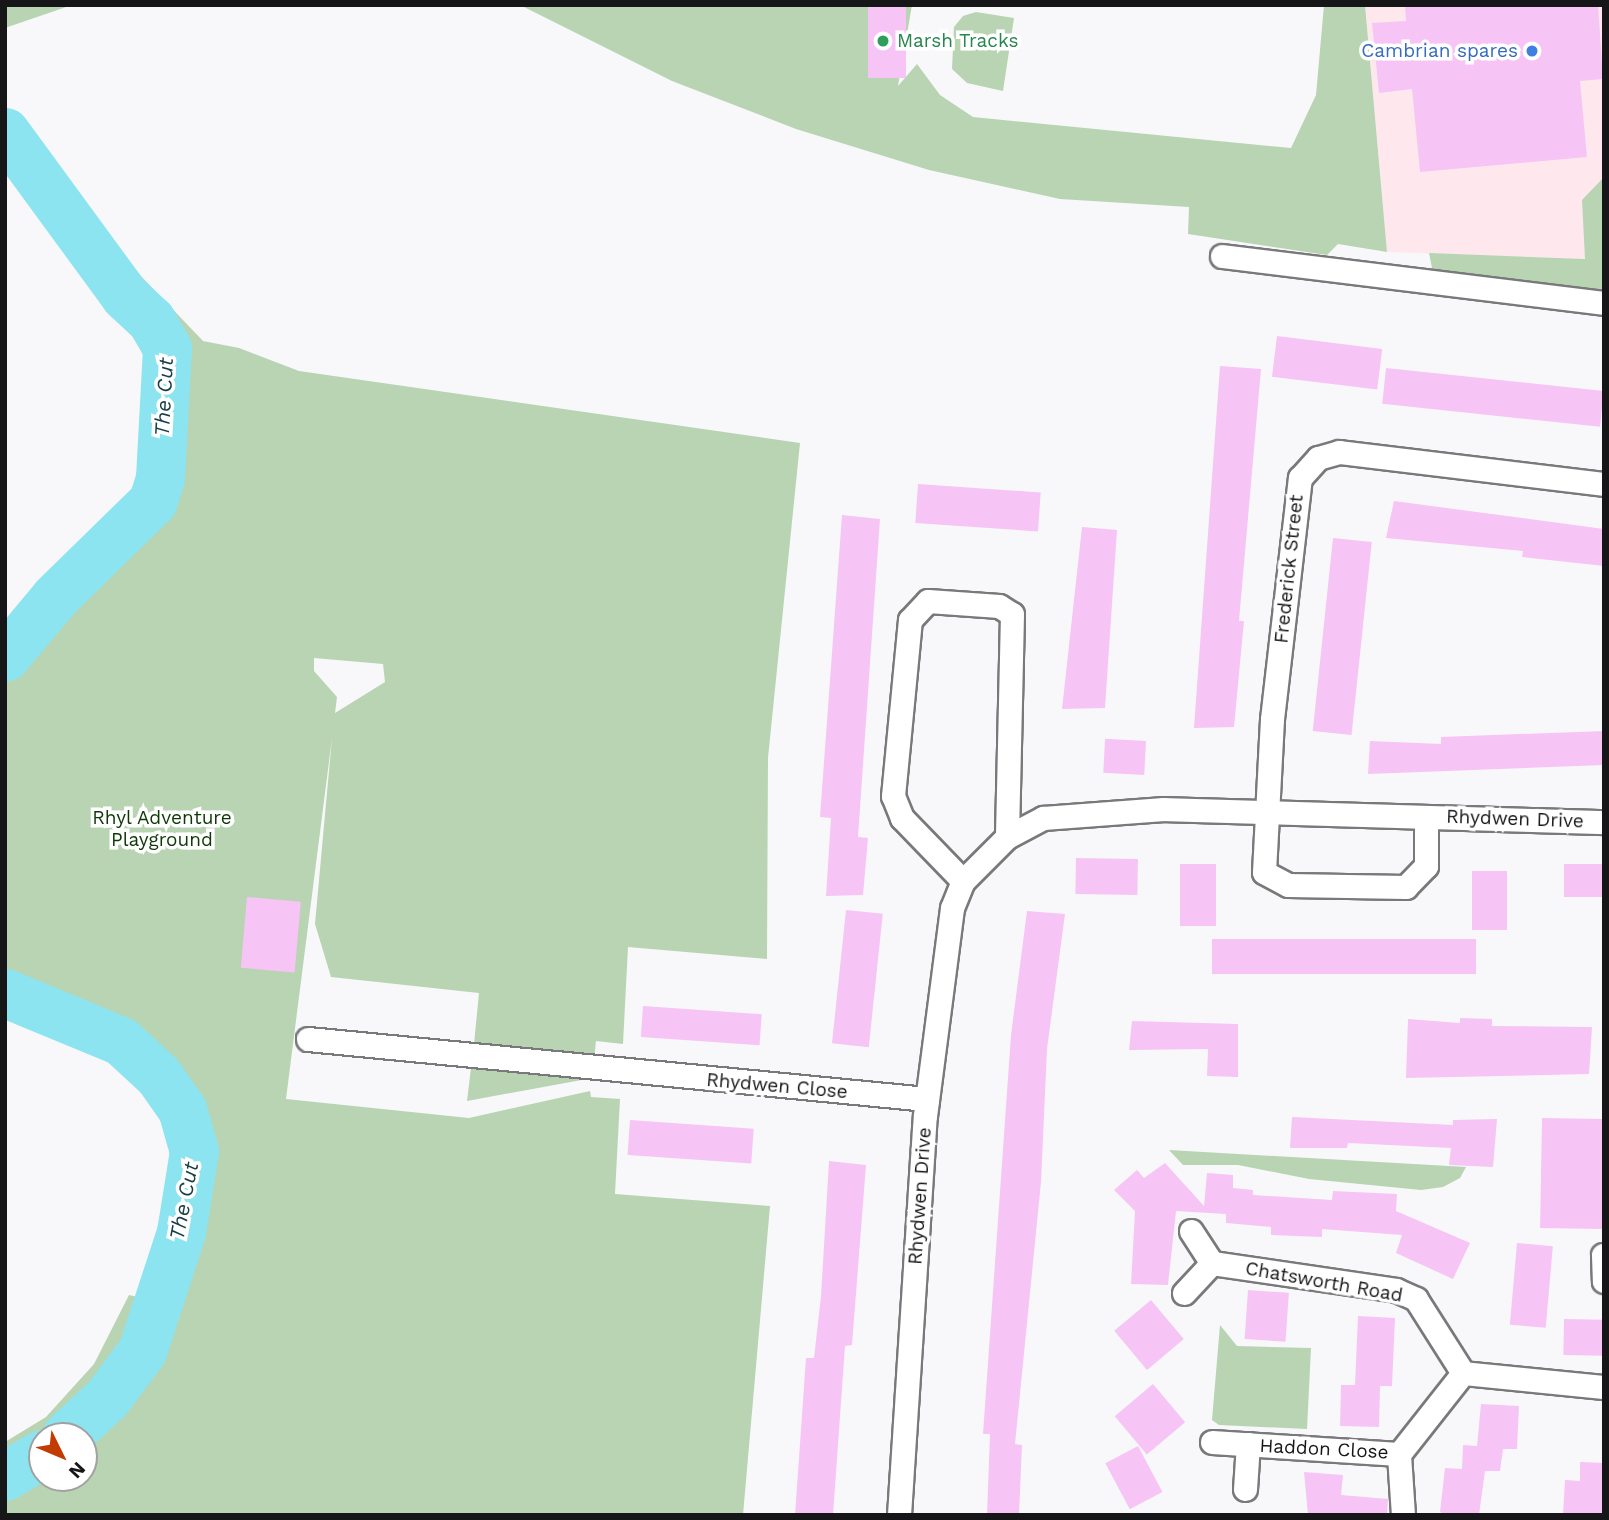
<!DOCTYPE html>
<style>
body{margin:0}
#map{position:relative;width:1609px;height:1520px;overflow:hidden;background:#f8f8fb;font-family:"Work Sans",sans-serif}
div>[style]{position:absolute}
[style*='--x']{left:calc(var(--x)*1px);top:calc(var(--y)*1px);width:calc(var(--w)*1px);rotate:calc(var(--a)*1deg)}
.commercial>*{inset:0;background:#fee8ee}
.green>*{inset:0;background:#b8d4b3}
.water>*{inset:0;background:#8ce4f0}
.river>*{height:49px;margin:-24.5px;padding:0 24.5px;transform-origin:24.5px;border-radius:24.5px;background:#8ce4f0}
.building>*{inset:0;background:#f7c4f6;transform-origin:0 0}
.roads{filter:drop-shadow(2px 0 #79797b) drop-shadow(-2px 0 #79797b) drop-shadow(0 2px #79797b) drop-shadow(0 -2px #79797b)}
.street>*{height:23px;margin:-11.5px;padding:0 11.5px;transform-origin:11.5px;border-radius:11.5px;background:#fff}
.dots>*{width:19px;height:19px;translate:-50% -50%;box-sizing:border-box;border:4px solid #fff;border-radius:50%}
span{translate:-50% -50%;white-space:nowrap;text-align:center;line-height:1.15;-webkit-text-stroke:7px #fff;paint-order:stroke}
.leisure-label{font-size:19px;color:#27864d}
.left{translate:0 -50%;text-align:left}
.shop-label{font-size:19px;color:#366cbe}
.right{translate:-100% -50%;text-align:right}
.street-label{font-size:19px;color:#161517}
.park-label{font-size:19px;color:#0c3904}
.water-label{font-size:21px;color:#153f44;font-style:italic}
.frame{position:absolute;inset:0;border:7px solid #161517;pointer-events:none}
.north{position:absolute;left:28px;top:1422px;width:70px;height:70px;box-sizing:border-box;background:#fff;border:2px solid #a2a1a2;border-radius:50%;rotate:133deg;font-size:19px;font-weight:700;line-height:28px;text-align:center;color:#161517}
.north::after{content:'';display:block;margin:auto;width:24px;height:32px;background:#c23b00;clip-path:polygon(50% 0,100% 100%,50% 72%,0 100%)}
</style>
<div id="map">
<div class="commercial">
<div style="clip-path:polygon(1365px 5px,1604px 5px,1604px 177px,1583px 200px,1585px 259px,1387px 252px)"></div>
</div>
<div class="green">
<div style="clip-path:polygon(5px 5px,72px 5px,5px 28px)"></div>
<div style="clip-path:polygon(520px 5px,912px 5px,898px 86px,917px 64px,940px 95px,973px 117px,1291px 148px,1316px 95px,1324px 5px,1365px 5px,1387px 252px,1338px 244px,1327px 255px,1188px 234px,1189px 207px,1060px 199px,929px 170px,796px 129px,672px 81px)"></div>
<div style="clip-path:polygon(976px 12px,1014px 18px,1003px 91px,967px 83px,952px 69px,954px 27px,963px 16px)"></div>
<div style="clip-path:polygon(1604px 177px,1604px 291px,1433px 273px,1429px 253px,1585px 259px,1582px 200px)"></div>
<div style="clip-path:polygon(evenodd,139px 274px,203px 341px,239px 348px,299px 371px,800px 443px,768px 758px,767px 959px,628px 947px,623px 1044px,596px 1041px,594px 1060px,474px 1044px,479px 993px,331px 977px,315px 924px,332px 738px,286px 1099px,469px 1118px,590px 1091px,591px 1097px,620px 1099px,615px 1194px,770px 1206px,743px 1515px,5px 1515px,5px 1442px,46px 1417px,94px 1364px,129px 1295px,168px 1304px,203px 1193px,203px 1154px,191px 1108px,173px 1076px,136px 1041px,98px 1020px,5px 983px,5px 676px,60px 611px,148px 526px,166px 494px,178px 361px,165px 324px,128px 285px,139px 274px,314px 658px,383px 664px,385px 682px,335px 713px,337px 697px,314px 671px,314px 658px,139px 274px,42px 1436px,84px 1436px,84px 1478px,42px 1478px,42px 1436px)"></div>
<div style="clip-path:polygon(471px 1068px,587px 1079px,467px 1101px)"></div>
<div style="clip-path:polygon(1169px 1150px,1466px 1167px,1460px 1178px,1443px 1187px,1421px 1190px,1309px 1179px,1238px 1165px,1183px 1165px)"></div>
<div style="clip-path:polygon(1220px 1325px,1237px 1346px,1311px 1348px,1307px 1429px,1219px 1425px,1212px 1420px)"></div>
</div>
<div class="water">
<div style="clip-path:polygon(5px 122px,108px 258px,99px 266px,5px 151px)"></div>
</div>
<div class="river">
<div style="--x:5;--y:132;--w:203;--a:53.8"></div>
<div style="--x:125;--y:296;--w:35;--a:43"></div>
<div style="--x:151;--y:320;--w:32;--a:60"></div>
<div style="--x:167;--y:348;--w:130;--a:93.1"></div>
<div style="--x:160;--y:478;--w:24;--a:107"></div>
<div style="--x:153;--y:501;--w:137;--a:135.6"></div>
<div style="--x:55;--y:597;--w:78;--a:129.8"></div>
<div style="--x:5;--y:993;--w:126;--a:22.5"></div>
<div style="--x:121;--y:1041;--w:50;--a:42.6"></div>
<div style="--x:158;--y:1075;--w:42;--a:54.8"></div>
<div style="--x:182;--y:1109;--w:44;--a:74.1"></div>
<div style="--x:194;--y:1151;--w:82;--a:99.1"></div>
<div style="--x:181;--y:1232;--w:125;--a:108.1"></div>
<div style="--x:142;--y:1351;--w:59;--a:126.7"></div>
<div style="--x:107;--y:1398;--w:56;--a:137.2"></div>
<div style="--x:5;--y:1476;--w:43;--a:-30.7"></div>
</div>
<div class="building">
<div style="left:868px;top:5px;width:38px;height:73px"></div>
<div style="clip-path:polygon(1405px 5px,1598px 5px,1603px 79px,1580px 81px,1587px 157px,1420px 172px,1412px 89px,1379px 93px,1372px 23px,1406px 21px)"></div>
<div style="left:1277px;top:336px;width:106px;height:41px;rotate:7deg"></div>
<div style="clip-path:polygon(1220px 366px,1261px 369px,1239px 621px,1244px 621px,1234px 727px,1194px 728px)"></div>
<div style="left:1386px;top:368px;width:219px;height:36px;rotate:6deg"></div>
<div style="left:918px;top:484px;width:123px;height:39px;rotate:4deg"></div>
<div style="clip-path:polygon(1394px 501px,1604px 529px,1604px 566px,1522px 557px,1523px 551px,1386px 538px)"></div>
<div style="clip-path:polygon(842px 515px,880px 519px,858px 837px,868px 838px,863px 895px,826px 896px,831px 818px,820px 817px)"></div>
<div style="clip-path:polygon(1082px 527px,1117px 530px,1105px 708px,1062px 709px)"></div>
<div style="left:1333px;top:538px;width:39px;height:194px;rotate:6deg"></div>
<div style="clip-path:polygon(1604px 731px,1604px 765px,1368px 774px,1370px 741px,1441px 744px,1441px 737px)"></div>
<div style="left:1146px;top:741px;width:34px;height:41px;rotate:93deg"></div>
<div style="left:1076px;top:858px;width:62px;height:36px;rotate:1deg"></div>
<div style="left:1180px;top:864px;width:36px;height:62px"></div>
<div style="left:1604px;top:864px;width:33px;height:40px;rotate:90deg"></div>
<div style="left:1472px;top:871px;width:35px;height:59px"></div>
<div style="left:247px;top:897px;width:54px;height:71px;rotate:5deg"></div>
<div style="left:846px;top:910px;width:37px;height:134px;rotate:6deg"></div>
<div style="clip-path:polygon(1027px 911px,1065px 914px,1047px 1049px,1041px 1182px,1015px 1444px,1022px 1445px,1019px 1515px,987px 1515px,990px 1434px,983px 1434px,1011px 1035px)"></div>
<div style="left:1212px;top:939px;width:264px;height:35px"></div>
<div style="left:643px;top:1006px;width:119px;height:31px;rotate:4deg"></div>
<div style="clip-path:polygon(1460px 1018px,1492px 1019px,1492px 1026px,1592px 1027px,1589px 1074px,1406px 1078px,1408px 1019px,1460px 1023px)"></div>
<div style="clip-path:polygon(1132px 1021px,1238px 1024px,1238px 1077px,1207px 1076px,1208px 1049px,1129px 1050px)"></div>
<div style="clip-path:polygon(1292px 1117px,1453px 1125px,1453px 1120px,1497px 1119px,1493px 1167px,1449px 1165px,1451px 1148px,1348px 1143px,1347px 1148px,1290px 1148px)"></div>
<div style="left:1542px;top:1118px;width:62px;height:110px;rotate:1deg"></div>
<div style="left:630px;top:1120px;width:124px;height:35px;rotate:4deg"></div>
<div style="clip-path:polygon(829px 1161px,866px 1165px,852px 1345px,845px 1346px,833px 1515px,795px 1515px,806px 1358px,814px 1358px,821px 1296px)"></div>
<div style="clip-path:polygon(1165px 1163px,1204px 1206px,1207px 1173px,1233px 1175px,1233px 1188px,1253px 1190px,1253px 1195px,1332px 1200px,1333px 1191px,1397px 1194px,1396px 1211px,1470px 1243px,1453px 1279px,1396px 1253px,1402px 1235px,1322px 1229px,1322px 1237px,1271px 1235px,1271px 1227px,1226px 1223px,1226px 1214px,1176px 1211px,1168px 1285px,1131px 1284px,1135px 1211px,1114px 1190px,1137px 1170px,1144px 1178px)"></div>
<div style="left:1517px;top:1243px;width:36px;height:82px;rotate:5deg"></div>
<div style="left:1248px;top:1290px;width:41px;height:49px;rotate:4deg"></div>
<div style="left:1151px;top:1300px;width:51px;height:48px;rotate:50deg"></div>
<div style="clip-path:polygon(1358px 1316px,1395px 1318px,1392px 1386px,1380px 1386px,1379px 1427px,1340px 1426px,1341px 1385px,1355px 1385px)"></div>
<div style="left:1564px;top:1319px;width:40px;height:36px;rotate:1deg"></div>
<div style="left:1153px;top:1384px;width:50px;height:50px;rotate:50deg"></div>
<div style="clip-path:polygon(1481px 1404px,1519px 1406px,1517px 1449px,1503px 1449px,1500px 1471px,1485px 1471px,1479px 1515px,1446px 1515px,1440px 1512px,1445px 1468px,1462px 1469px,1463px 1445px,1477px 1446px)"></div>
<div style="left:1138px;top:1446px;width:52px;height:37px;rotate:62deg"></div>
<div style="clip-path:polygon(1580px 1462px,1604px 1463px,1604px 1515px,1563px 1515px,1565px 1480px,1580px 1481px)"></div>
<div style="clip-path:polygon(1304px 1472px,1343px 1475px,1341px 1495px,1388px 1499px,1387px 1515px,1308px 1515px)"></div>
</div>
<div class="roads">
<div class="street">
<div style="--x:1222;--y:256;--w:385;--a:7"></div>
<div style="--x:1426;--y:817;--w:49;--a:90"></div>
<div style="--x:1426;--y:866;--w:29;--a:134"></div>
<div style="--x:1406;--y:887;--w:118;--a:-179"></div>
<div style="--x:1288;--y:885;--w:27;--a:-152"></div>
<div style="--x:1264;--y:872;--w:153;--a:-87"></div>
<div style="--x:1272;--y:719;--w:243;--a:-83.4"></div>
<div style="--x:1300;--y:478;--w:27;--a:-48"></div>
<div style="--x:1318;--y:458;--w:22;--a:-16"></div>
<div style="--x:1339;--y:452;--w:267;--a:6.9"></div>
<div style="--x:963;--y:881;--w:88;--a:-134.1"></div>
<div style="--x:902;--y:818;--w:24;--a:-112"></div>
<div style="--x:893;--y:796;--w:177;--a:-84.5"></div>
<div style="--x:910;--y:620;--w:26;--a:-47"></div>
<div style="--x:928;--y:601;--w:71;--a:4"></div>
<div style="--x:999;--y:606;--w:15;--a:32"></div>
<div style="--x:1012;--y:614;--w:223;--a:91.3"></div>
<div style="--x:308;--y:1039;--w:622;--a:5.54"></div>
<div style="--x:1191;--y:1231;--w:38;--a:57"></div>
<div style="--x:1603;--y:1255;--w:26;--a:88"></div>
<div style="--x:1184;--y:1293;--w:41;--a:-47"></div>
<div style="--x:1212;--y:1263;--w:186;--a:8.3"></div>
<div style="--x:1396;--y:1290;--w:22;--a:24"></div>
<div style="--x:1416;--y:1299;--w:88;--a:57.6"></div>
<div style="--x:1463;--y:1373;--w:142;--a:5.7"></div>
<div style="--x:1212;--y:1442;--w:187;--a:3.7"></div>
<div style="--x:1245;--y:1489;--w:45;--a:-86.2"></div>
<div style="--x:899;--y:1515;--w:400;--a:-86.3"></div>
<div style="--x:925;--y:1116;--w:210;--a:-82.6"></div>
<div style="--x:952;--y:908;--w:29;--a:-68"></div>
<div style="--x:963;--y:881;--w:62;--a:-45"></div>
<div style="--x:1007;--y:837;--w:41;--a:-27.8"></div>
<div style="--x:1043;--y:818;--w:121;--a:-4.3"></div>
<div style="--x:1164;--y:809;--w:440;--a:1.7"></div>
<div style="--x:1403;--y:1515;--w:61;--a:-93.8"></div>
<div style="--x:1399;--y:1454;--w:103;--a:-51.7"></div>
</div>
</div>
<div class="dots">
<div style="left:883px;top:41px;background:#2e9e5b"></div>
<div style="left:1532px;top:51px;background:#3f7fe0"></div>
</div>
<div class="leisure-label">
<span class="left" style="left:897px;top:41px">Marsh Tracks</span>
</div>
<div class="shop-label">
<span class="right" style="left:1518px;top:51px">Cambrian spares</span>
</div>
<div class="street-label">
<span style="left:1289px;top:569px;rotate:-84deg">Frederick Street</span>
<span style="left:1515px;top:819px;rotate:2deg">Rhydwen Drive</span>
<span style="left:777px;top:1086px;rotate:5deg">Rhydwen Close</span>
<span style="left:920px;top:1196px;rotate:-86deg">Rhydwen Drive</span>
<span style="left:1324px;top:1282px;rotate:10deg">Chatsworth Road</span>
<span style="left:1324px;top:1449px;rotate:3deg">Haddon Close</span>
</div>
<div class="park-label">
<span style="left:162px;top:829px">Rhyl Adventure<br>Playground</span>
</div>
<div class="water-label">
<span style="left:164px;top:397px;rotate:-87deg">The Cut</span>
<span style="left:184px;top:1201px;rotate:-79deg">The Cut</span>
</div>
<div class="frame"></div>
<div class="north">N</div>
</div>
